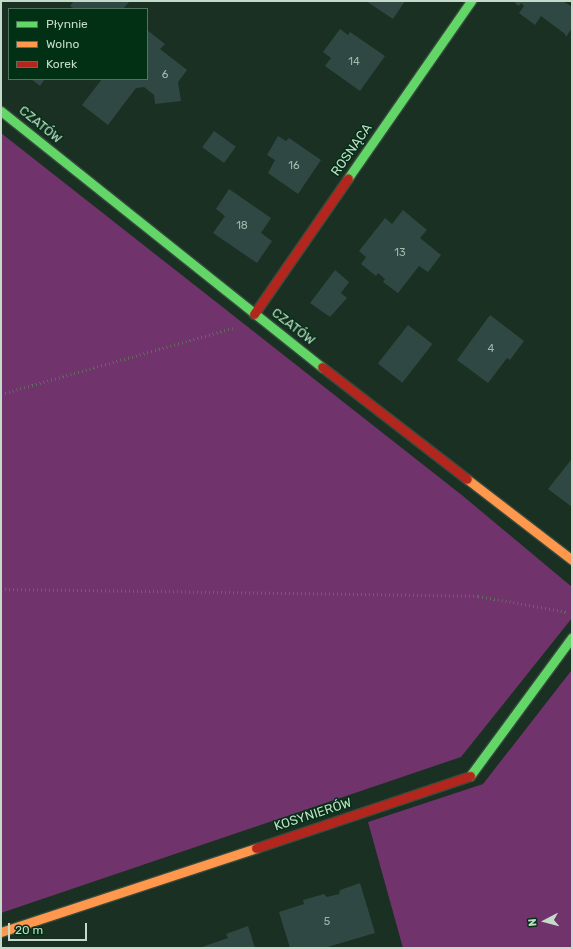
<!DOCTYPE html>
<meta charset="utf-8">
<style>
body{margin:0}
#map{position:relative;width:573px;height:949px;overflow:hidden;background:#193022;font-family:Rubik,sans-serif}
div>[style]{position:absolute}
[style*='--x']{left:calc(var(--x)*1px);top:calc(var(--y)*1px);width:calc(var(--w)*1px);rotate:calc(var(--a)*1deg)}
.forest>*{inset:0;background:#71336b}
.building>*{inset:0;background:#304843;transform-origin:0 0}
.path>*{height:2.5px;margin-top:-1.25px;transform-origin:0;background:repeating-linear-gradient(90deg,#626860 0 1px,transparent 0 4px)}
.roads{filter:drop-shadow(1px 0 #364a3e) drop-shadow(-1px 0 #364a3e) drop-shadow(0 1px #364a3e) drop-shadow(0 -1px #364a3e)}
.fast>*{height:9px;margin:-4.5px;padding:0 4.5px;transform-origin:4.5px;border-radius:4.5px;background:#63d668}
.slow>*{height:9px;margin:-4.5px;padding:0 4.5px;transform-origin:4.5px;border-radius:4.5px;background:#ff974d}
.jam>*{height:9px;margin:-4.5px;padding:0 4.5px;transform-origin:4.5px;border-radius:4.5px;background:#b3261e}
span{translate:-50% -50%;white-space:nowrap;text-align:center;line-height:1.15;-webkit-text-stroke:3px #023015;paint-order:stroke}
.number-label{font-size:11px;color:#a0b6a8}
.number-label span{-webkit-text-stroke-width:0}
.street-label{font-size:13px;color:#c5dbca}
.frame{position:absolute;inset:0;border:2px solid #c5dbca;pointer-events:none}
.legend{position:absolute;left:8px;top:8px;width:140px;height:72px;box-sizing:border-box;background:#023015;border:1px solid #50745d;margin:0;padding:5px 7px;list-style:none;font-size:12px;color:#c5dbca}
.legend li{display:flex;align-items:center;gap:8px;height:20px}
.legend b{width:20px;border:1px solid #50745d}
.north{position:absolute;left:525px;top:901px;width:40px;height:40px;-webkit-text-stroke:3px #023015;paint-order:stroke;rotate:264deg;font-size:11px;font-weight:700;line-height:16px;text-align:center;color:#c5dbca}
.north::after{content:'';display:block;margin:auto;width:14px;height:18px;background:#c5dbca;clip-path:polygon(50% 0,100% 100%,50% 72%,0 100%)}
.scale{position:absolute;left:8px;top:923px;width:79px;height:18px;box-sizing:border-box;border:2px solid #c5dbca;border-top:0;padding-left:5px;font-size:12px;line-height:14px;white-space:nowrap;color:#c5dbca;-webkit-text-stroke:3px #023015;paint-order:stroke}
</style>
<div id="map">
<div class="forest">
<div style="clip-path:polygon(1px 133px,463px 496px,572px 587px,572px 618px,461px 757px,1px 913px)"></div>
<div style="clip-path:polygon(571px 671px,572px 948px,403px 948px,368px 822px,483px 784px)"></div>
</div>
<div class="building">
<div style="clip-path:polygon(74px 1px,130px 1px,123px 9px,74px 9px,70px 6px)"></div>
<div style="clip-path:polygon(366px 1px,405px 1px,393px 19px)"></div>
<div style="clip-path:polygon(516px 1px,563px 1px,572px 7px,572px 28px,566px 37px,565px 34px,541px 16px,535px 25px,519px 13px,524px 6px,521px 3px,519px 6px,515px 3px)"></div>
<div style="clip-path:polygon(340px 29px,348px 35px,350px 32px,385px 56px,360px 91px,325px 66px,331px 58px,323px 52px)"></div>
<div style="clip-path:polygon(147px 30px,165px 44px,160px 49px,187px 70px,178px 82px,181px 101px,155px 104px,154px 95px,144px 87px,136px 88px,108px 125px,82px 105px,102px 79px,147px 79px)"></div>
<div style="clip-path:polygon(31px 79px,45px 79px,40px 86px)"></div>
<div style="left:214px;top:131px;width:27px;height:20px;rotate:36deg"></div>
<div style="clip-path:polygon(278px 136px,286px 141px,289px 138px,321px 160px,298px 194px,268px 173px,275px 160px,267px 155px)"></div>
<div style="clip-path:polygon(229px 189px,271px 218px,261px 233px,272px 241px,257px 263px,213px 233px,225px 216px,216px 209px)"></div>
<div style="clip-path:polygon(403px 210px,427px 230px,420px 238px,441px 255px,428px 272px,419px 266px,398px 293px,383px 282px,385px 279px,378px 273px,376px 276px,361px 264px,366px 257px,359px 251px,385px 218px,392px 224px)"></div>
<div style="clip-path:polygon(335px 270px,349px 282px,341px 293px,347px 298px,330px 317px,310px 303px)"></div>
<div style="clip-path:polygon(490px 315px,524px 341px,510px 360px,507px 358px,488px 383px,457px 360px)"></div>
<div style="left:408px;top:325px;width:31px;height:49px;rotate:38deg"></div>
<div style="clip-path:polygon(571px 460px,572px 461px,572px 507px,548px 489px)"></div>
<div style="clip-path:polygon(360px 883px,375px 933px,324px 948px,290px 948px,279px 912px,304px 904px,303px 900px,324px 894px,327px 897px,339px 894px,340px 890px)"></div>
<div style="clip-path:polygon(248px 926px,255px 948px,199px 948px,228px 938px,226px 934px)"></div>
</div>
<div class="path">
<div style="--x:1;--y:394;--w:241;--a:-15.9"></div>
<div style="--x:1;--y:589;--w:477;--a:0.8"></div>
<div style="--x:478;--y:596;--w:91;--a:10.1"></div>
</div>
<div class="roads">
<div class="fast">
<div style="--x:1;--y:111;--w:411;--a:38.6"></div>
<div style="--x:348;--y:178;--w:216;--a:-55.2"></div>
<div style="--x:470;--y:776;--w:172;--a:-53.7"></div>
</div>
<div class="slow">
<div style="--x:467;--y:479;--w:133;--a:37.6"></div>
<div style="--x:1;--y:932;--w:268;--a:-18.2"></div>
</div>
<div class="jam">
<div style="--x:254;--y:314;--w:165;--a:-55.3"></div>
<div style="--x:322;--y:367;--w:183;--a:37.7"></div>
<div style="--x:256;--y:848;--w:226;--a:-18.6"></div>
</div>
</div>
<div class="number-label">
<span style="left:354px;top:62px">14</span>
<span style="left:165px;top:75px">6</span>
<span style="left:294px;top:166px">16</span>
<span style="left:242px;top:226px">18</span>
<span style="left:400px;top:253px">13</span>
<span style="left:491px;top:349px">4</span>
<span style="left:327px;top:922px">5</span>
</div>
<div class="street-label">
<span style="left:40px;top:125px;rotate:39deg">CZATÓW</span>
<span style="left:352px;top:150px;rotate:-55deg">ROSNĄCA</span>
<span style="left:293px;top:327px;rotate:38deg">CZATÓW</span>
<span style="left:313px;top:815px;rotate:-18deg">KOSYNIERÓW</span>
</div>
<div class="frame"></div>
<ul class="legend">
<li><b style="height:5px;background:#63d668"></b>Płynnie</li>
<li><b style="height:5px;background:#ff974d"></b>Wolno</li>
<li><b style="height:5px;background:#b3261e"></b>Korek</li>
</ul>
<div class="north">N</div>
<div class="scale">20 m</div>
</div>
